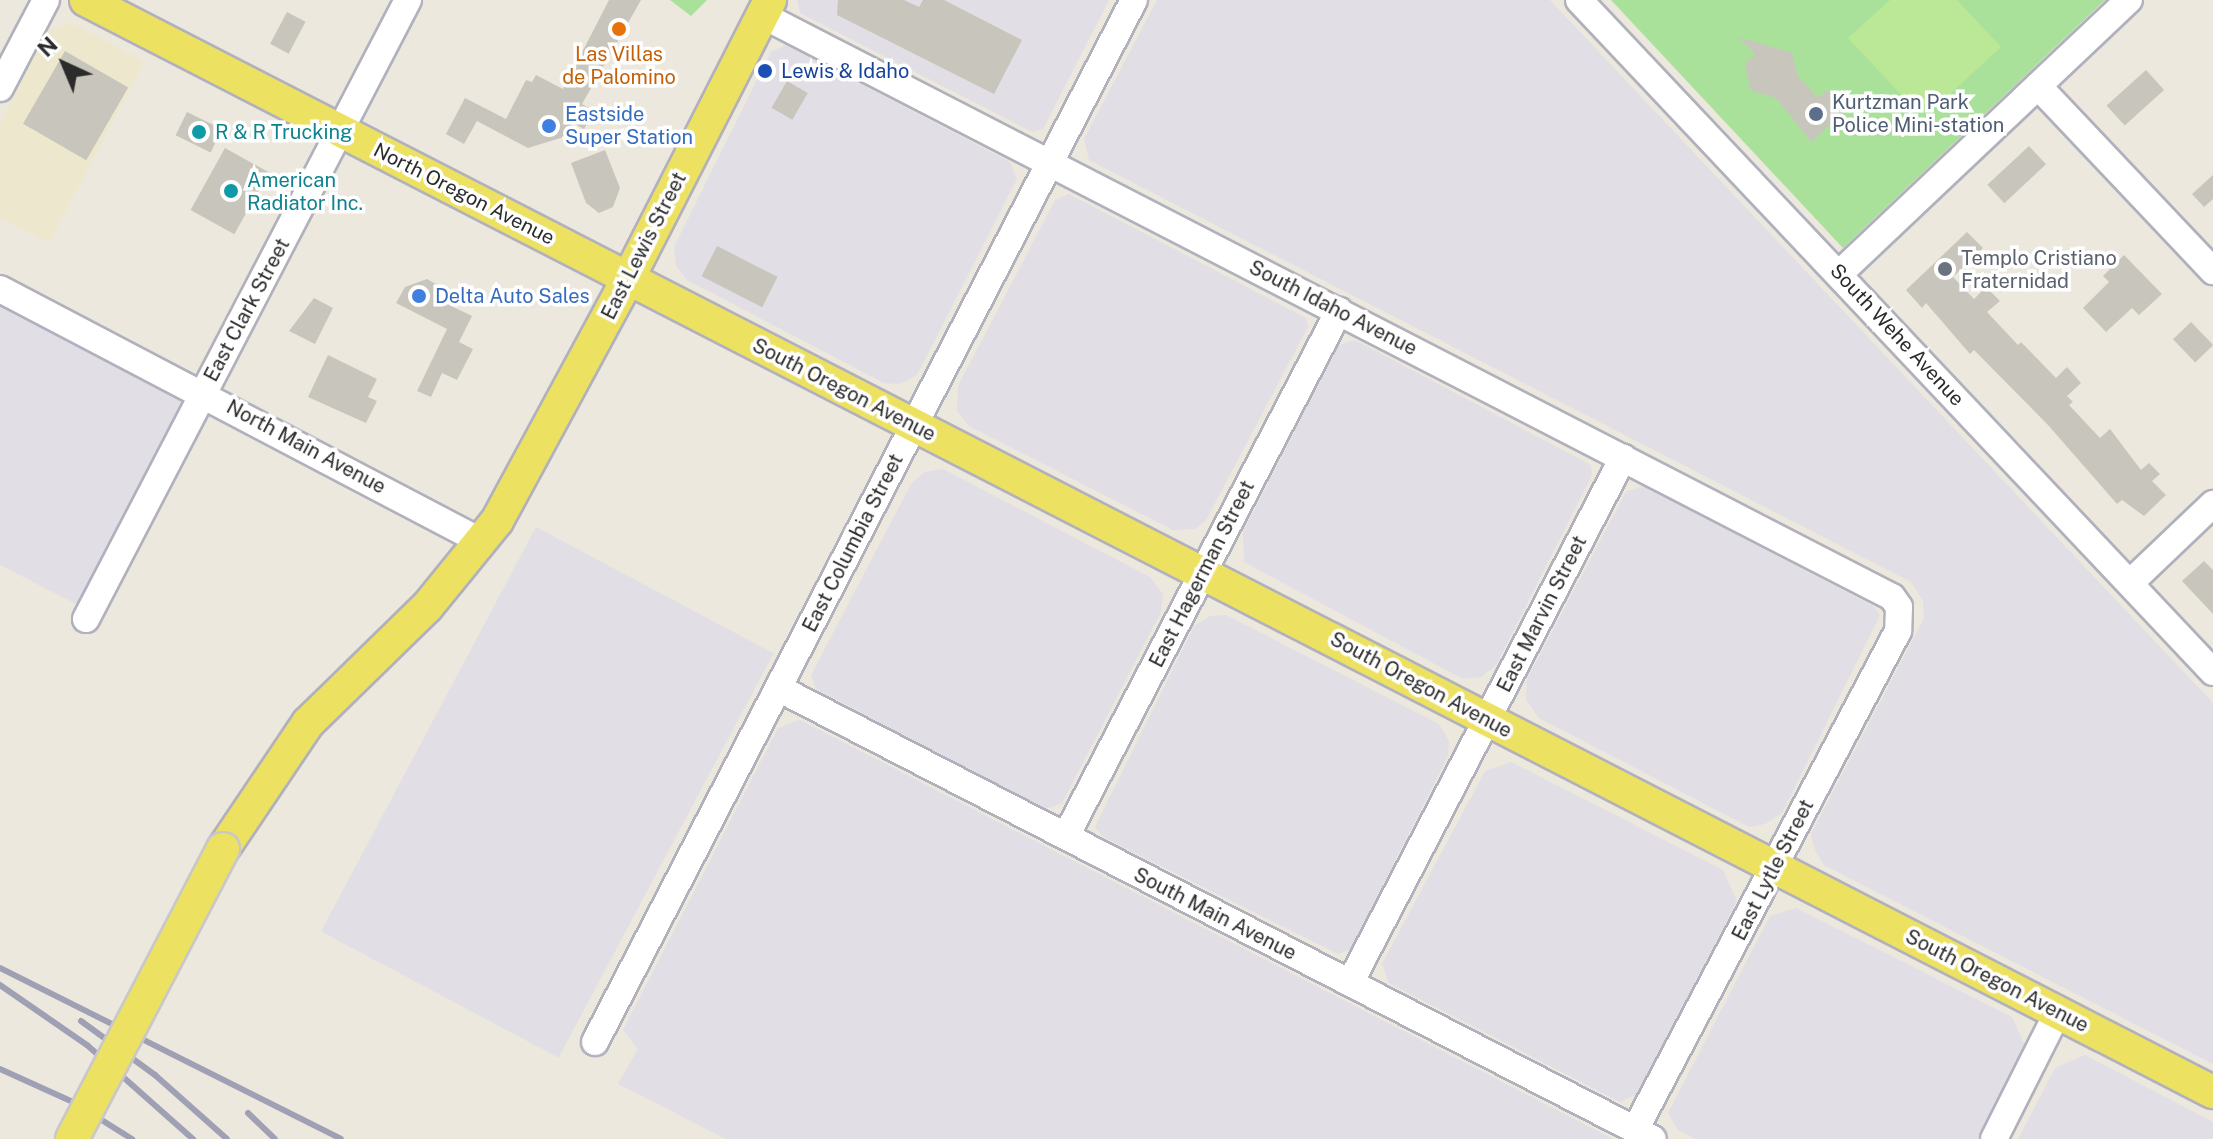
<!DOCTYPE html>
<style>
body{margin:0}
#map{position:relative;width:2213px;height:1139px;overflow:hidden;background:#ece8dd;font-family:"Public Sans",sans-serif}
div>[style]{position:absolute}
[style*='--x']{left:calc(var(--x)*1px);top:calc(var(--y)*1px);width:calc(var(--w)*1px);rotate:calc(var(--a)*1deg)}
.industrial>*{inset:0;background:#e1dee5;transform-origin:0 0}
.education>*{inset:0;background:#ede8cd}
.green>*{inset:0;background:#a9e19b}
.pitch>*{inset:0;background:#bae897}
.building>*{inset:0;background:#c8c6bc;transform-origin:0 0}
.roads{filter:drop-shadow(2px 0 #b1b1be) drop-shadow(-2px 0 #b1b1be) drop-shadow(0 2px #b1b1be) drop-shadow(0 -2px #b1b1be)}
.minor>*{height:26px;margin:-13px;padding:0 13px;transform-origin:13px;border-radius:13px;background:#fff}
.major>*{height:32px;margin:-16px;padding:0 16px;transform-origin:16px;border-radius:16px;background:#ede162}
.rail>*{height:6px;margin:-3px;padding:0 3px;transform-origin:3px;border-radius:3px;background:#a0a0b5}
.bridges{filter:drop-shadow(2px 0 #c8c8c8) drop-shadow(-2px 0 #c8c8c8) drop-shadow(0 2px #c8c8c8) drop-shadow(0 -2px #c8c8c8)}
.major-bridge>*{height:32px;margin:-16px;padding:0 16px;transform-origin:16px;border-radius:16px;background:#ede162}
.dots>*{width:22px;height:22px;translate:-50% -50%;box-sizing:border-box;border:4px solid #fff;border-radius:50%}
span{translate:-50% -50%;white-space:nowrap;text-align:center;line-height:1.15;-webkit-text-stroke:7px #fff;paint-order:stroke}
.food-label{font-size:20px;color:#c56008}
.transit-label{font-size:20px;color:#164399}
.left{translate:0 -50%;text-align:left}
.service-label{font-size:20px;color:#4e5e75}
.shop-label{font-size:20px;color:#366cbe}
.culture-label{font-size:20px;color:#0d838f}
.street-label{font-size:20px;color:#2b2b2b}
.worship-label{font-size:20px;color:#5b616d}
.north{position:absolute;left:24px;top:24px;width:80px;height:80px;-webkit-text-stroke:6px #fff;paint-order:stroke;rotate:316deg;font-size:22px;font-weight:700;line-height:32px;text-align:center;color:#2b2b2b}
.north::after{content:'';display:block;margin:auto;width:28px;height:36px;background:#2b2b2b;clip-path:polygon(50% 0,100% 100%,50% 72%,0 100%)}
</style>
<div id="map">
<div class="industrial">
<div style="clip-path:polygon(797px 0,1109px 0,1043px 129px,1032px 132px,800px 13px)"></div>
<div style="clip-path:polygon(1157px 0,1550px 0,2213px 703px,2213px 1064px,1824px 865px,1815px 850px,1811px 834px,1924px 618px,1923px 601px,1911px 582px,1089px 160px,1084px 139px)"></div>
<div style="clip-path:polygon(786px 45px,1010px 162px,1017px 179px,917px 375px,899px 384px,884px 383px,687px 280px,676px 266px,674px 247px,771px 52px)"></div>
<div style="clip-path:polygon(1069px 194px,1306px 318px,1308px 327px,1206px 520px,1195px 529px,1173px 530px,969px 426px,957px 411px,958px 386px,1055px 200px)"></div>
<div style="clip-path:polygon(0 304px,180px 397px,182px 415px,82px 607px,0 565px)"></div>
<div style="clip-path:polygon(1355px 340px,1591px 465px,1592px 475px,1496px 665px,1481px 677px,1463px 679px,1244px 562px,1243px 532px,1339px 345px)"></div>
<div style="clip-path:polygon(943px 469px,1150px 577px,1163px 594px,1161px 612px,1062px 803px,1046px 809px,816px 689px,811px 675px,911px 484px,925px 472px)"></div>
<div style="clip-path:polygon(1643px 486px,1873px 606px,1880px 615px,1782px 813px,1765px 824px,1749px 827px,1539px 718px,1526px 700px,1527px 679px,1626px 492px)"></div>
<div style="left:536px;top:527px;width:269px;height:458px;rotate:28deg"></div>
<div style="clip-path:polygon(1226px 615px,1439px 724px,1449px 741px,1448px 756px,1350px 950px,1338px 954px,1103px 837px,1095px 827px,1194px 626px,1210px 616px)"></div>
<div style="clip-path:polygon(800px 720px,1613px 1139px,726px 1139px,618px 1084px,638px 1049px,623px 1030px,778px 728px)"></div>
<div style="clip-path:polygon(1511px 762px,1723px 870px,1737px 901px,1637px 1094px,1620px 1102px,1389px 983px,1382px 964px,1485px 771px)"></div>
<div style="clip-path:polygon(1796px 908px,2012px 1017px,2025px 1046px,1977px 1139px,1695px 1139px,1678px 1130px,1668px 1113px,1770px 916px)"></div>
<div style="clip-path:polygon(2085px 1055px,2213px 1122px,2213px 1139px,2018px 1139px,2055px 1068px)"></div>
</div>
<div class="education">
<div style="clip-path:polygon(70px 22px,145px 61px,49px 243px,0 218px,0 124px,48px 31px)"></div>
</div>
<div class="green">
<div style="clip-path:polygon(670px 0,707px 0,691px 16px)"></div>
<div style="clip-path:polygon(1611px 0,2105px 0,1843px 248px)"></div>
</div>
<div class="pitch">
<div style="clip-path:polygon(1890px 0,1957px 0,2001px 47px,1937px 106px,1909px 103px,1848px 38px)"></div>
</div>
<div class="building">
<div style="clip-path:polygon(609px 0,641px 0,582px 104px,594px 111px,584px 129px,573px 123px,567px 136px,528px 148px,477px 121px,464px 144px,446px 134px,465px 98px,506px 119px,526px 80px,532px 82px,536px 75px,563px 89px)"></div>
<div style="clip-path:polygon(838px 0,904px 0,919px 7px,923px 0,944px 0,1022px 40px,994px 94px,837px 15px)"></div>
<div style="left:287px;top:12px;width:21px;height:36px;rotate:28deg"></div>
<div style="clip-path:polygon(1738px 37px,1792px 53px,1798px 77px,1818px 98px,1827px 90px,1845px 110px,1811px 142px,1776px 98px,1751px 91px,1745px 64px,1755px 54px)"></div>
<div style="left:65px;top:51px;width:73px;height:84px;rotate:30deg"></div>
<div style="left:2146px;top:70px;width:27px;height:53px;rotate:48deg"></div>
<div style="left:787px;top:81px;width:24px;height:31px;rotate:30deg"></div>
<div style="left:187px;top:112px;width:39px;height:26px;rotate:26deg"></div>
<div style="left:2029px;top:146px;width:25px;height:57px;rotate:47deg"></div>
<div style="left:225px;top:148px;width:50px;height:71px;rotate:29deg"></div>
<div style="clip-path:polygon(605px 150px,620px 188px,613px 207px,599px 213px,586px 203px,571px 163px)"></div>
<div style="clip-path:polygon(2213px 175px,2213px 199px,2204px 207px,2192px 194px)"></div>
<div style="clip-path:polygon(1967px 232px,1983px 248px,1953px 277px,1974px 299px,1986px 287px,2000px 301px,1987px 312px,2018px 345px,2021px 342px,2056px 378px,2067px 367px,2081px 383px,2067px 396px,2073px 402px,2069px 405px,2100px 438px,2110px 429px,2141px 470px,2149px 463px,2160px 474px,2152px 481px,2166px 495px,2144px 516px,2122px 500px,2117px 504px,2048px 425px,1974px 350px,1970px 354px,1926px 303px,1922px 308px,1906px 290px)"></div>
<div style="left:717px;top:246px;width:68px;height:34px;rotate:27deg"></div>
<div style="clip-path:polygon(2124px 255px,2162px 294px,2139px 315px,2132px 308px,2106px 332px,2083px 308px,2109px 282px,2103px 276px)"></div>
<div style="clip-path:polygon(427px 279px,443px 288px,437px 299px,472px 316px,459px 342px,473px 349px,457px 380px,442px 373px,431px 397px,417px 391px,447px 329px,396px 303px,405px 287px)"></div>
<div style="clip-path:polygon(314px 298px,333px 308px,315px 344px,289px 331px)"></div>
<div style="left:2191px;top:322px;width:32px;height:25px;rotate:46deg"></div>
<div style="clip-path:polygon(328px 355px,377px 379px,368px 397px,377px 401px,366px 423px,308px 397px)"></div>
<div style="clip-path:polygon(2204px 561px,2213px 570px,2213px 614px,2182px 581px)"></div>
</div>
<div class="roads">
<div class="minor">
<div style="--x:1579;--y:0;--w:924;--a:46.67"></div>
<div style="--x:762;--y:15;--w:1271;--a:27.25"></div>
<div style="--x:1892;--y:597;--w:12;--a:55"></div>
<div style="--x:1899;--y:607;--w:24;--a:92"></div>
<div style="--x:1898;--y:631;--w:564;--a:117.79"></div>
<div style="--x:2038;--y:86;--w:255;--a:46.6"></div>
<div style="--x:0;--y:88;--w:99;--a:-62.4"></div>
<div style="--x:1839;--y:274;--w:399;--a:-43.4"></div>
<div style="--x:0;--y:289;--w:544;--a:27.69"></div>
<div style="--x:2130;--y:583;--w:115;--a:-43.6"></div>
<div style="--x:86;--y:619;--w:698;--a:-62.52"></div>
<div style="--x:778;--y:688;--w:984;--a:27.27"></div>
<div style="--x:1066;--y:836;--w:592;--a:-62.53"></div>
<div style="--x:1350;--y:983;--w:592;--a:-62.53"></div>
<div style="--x:595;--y:1042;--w:1173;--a:-62.65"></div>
<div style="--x:1994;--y:1139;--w:142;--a:-63.3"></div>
</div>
<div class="major">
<div style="--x:86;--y:0;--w:2391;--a:27.18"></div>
<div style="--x:223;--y:849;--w:152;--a:-56"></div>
<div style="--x:308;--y:723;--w:166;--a:-44.3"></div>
<div style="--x:427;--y:607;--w:111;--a:-50.9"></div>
<div style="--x:497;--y:521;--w:275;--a:-61.6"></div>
<div style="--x:628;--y:279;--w:313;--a:-63"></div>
</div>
</div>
<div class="rail">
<div style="--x:0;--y:968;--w:381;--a:26.6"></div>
<div style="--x:0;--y:985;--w:106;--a:34.6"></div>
<div style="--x:87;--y:1045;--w:142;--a:41.6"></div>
<div style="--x:81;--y:1021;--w:92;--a:36.1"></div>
<div style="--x:155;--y:1075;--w:96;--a:41.6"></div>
<div style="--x:0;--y:1069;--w:80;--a:24.3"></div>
<div style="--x:73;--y:1102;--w:70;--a:32.1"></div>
<div style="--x:248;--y:1113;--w:37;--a:44"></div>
</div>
<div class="bridges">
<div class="major-bridge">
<div style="--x:72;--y:1139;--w:327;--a:-62.5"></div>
</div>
</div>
<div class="dots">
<div style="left:619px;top:29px;background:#e8710a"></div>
<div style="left:765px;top:71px;background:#1a4fb4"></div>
<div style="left:1816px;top:114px;background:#5c6f8a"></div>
<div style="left:549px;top:126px;background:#3f7fe0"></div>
<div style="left:199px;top:132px;background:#0f9aa8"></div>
<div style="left:231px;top:191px;background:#0f9aa8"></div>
<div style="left:1945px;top:269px;background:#6b7280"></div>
<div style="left:419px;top:296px;background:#3f7fe0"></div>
</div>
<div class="food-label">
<span style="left:619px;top:66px">Las Villas<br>de Palomino</span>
</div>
<div class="transit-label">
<span class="left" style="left:781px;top:71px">Lewis &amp; Idaho</span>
</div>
<div class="service-label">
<span class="left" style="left:1832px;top:114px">Kurtzman Park<br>Police Mini-station</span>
</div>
<div class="shop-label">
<span class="left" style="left:565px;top:126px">Eastside<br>Super Station</span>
<span class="left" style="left:435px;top:296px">Delta Auto Sales</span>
</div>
<div class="culture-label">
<span class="left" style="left:215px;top:132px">R &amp; R Trucking</span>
<span class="left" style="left:247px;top:192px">American<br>Radiator Inc.</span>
</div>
<div class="street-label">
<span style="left:464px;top:194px;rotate:27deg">North Oregon Avenue</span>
<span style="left:644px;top:246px;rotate:-63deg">East Lewis Street</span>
<span style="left:1333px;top:308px;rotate:27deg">South Idaho Avenue</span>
<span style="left:247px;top:310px;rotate:-62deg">East Clark Street</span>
<span style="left:1897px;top:335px;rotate:47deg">South Wehe Avenue</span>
<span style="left:844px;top:390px;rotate:27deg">South Oregon Avenue</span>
<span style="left:306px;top:447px;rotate:28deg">North Main Avenue</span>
<span style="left:853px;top:543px;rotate:-63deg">East Columbia Street</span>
<span style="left:1202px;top:574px;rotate:-63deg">East Hagerman Street</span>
<span style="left:1542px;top:614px;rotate:-63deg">East Marvin Street</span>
<span style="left:1421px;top:685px;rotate:28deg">South Oregon Avenue</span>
<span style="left:1773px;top:870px;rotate:-63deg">East Lytle Street</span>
<span style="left:1215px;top:914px;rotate:27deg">South Main Avenue</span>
<span style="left:1997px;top:981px;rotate:27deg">South Oregon Avenue</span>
</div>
<div class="worship-label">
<span class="left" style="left:1961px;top:270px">Templo Cristiano<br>Fraternidad</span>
</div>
<div class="north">N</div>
</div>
